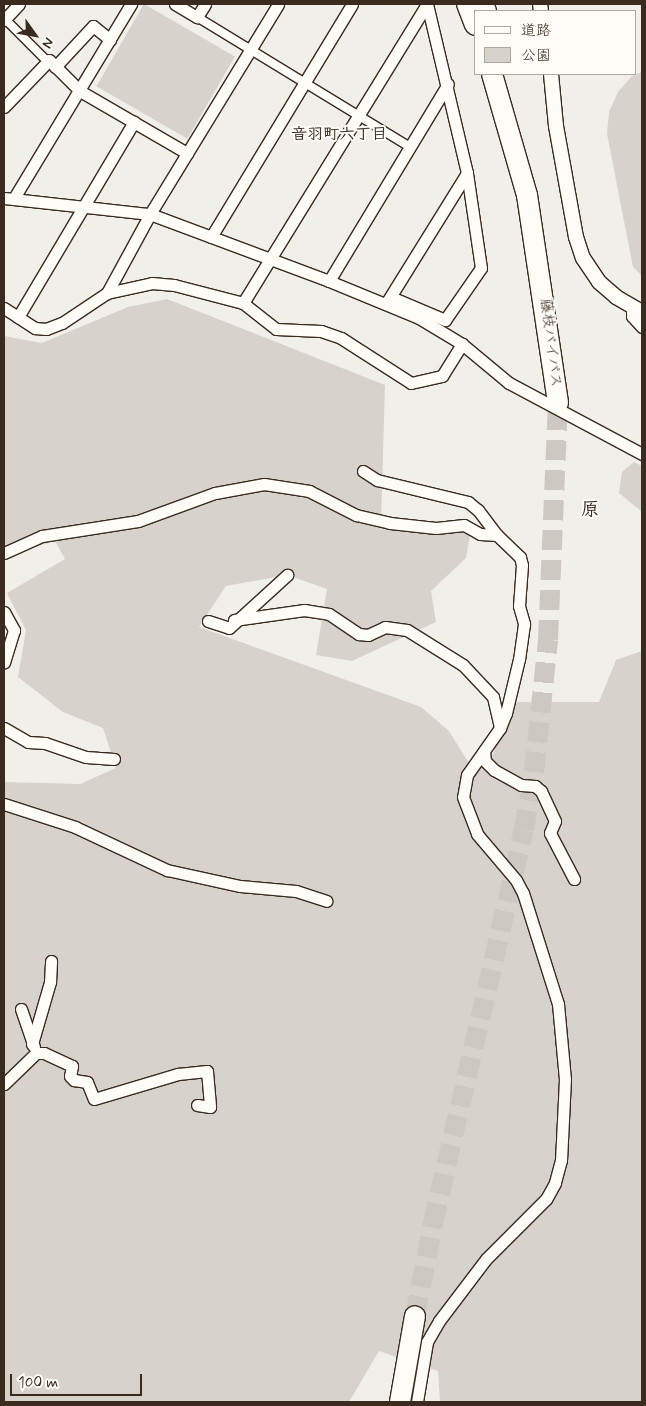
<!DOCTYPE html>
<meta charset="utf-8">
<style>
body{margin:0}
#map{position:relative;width:646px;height:1406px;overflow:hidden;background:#f1efea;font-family:Mynerve,"Klee One",sans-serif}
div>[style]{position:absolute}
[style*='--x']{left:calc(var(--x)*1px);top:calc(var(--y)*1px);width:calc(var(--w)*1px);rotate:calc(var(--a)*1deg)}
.green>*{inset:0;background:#d7d2cc;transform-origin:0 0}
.motorway-tunnel>*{height:20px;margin-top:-10px;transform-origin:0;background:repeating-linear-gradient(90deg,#cdc8c1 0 20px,transparent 0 30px)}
.roads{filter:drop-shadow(1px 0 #3b2a1e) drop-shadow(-1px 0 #3b2a1e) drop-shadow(0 1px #3b2a1e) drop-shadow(0 -1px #3b2a1e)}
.pedestrian>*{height:8px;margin:-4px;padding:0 4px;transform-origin:4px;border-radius:4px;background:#fdfcf7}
.minor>*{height:11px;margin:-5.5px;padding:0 5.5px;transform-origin:5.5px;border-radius:5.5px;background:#fdfcf7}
.tertiary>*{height:14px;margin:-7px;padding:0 7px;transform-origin:7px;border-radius:7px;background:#fdfcf7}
.motorway>*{height:20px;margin:-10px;padding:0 10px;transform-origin:10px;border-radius:10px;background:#fdfcf7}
span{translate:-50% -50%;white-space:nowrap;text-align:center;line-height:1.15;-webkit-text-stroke:4px #fdfcf7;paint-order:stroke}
.street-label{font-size:15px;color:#3b2a1e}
.neighbourhood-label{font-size:16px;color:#3b2a1e;font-weight:700}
.quarter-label{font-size:18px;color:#3b2a1e;font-weight:700}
.frame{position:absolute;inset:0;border:5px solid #3b2a1e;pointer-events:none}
.legend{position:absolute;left:474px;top:10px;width:162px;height:65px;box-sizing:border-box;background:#fdfcf7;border:1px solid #afa8a0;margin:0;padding:6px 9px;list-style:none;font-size:15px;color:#3b2a1e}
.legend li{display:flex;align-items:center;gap:10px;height:25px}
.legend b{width:25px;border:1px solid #afa8a0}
.north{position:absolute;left:10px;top:10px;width:50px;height:50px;-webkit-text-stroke:4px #fdfcf7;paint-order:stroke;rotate:122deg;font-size:14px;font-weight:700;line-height:20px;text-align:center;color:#3b2a1e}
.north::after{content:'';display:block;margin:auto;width:18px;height:22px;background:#3b2a1e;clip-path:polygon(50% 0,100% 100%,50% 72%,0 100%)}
.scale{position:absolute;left:10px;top:1374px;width:132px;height:22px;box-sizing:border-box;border:2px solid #3b2a1e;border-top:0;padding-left:6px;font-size:15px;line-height:18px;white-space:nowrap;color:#3b2a1e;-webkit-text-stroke:4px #fdfcf7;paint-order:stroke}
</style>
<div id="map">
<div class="green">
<div style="left:144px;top:4px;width:105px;height:95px;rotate:30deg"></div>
<div style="clip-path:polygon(642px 72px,642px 276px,633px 267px,607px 134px,609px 112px,618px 92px,632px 76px)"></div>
<div style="clip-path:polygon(167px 299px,385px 385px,381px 523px,451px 529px,470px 535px,466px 558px,431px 591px,436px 622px,352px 661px,316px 655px,327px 589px,287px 575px,226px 586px,199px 627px,421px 707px,449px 731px,472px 768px,491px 761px,509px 702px,599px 702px,616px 660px,642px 651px,642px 1402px,440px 1402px,438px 1371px,379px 1351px,349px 1402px,4px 1402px,4px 782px,80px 784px,116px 768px,103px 728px,63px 712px,18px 677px,26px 630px,7px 593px,65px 559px,55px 541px,4px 556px,4px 336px,42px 343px,128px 307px)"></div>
<div style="clip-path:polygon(634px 462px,642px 466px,642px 512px,619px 493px,622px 472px)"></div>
</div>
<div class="motorway-tunnel">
<div style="--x:415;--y:1316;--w:95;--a:-79"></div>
<div style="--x:433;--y:1223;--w:403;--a:-77"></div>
<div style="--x:524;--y:830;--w:59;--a:-80.2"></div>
<div style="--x:534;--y:772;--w:133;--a:-83.9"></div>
<div style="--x:548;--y:640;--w:237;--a:-87.6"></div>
</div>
<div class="roads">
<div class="pedestrian">
<div style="--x:197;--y:17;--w:250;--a:31.4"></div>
<div style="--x:4;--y:18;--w:61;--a:45"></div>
</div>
<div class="minor">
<div style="--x:175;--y:4;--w:26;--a:31"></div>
<div style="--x:197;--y:17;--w:15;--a:-58"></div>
<div style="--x:4;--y:20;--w:22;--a:-47"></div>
<div style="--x:55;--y:67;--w:56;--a:-47.2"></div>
<div style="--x:93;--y:26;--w:22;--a:39"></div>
<div style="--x:4;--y:107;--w:65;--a:-46.2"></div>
<div style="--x:49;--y:60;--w:44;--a:45"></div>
<div style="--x:80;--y:91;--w:124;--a:30.1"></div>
<div style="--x:4;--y:198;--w:147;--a:6.3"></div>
<div style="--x:150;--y:214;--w:191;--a:20.5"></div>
<div style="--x:329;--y:281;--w:97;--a:22.3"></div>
<div style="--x:419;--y:318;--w:50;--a:31.2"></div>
<div style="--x:462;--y:344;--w:61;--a:39.7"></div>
<div style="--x:509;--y:383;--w:151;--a:28.1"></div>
<div style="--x:14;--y:198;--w:227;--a:-58.9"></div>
<div style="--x:211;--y:237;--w:272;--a:-58.8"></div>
<div style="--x:329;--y:281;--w:230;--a:-58.9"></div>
<div style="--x:107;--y:293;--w:90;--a:-61.4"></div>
<div style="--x:150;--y:214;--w:246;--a:-58.6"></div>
<div style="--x:391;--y:297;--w:59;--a:23.1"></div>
<div style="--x:445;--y:320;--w:63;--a:-55.3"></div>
<div style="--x:481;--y:268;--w:96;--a:-98.4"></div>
<div style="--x:467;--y:173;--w:174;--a:-103.3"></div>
<div style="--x:387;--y:302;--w:152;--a:-58.2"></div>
<div style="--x:243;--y:303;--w:351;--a:-58.4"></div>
<div style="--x:632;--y:307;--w:9;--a:90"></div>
<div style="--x:632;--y:316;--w:15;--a:48"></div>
<div style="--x:4;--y:308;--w:37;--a:33"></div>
<div style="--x:35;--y:328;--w:11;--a:5"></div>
<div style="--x:46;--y:329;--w:17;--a:-21"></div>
<div style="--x:62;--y:323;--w:54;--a:-33.7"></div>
<div style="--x:107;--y:293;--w:46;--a:-12.5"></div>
<div style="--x:152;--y:283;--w:22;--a:5"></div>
<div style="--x:174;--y:285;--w:71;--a:14.6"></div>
<div style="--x:243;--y:303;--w:42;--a:38.2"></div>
<div style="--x:276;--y:329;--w:45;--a:2.5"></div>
<div style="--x:321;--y:331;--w:21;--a:19"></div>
<div style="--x:341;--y:338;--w:83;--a:32.7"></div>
<div style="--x:411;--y:383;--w:32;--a:-13"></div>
<div style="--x:442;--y:376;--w:38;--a:-58"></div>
<div style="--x:18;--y:317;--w:227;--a:-59.3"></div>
<div style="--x:363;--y:471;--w:17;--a:33"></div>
<div style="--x:377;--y:480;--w:94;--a:13.6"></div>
<div style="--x:468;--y:502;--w:13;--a:39"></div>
<div style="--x:478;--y:510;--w:31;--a:53"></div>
<div style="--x:4;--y:553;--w:42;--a:-24.1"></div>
<div style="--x:42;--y:536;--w:97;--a:-8.9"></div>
<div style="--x:138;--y:521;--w:82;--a:-20"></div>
<div style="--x:215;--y:493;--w:50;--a:-10.4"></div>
<div style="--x:264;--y:484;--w:46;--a:8.8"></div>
<div style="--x:309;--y:491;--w:53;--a:27.1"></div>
<div style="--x:356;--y:515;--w:35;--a:13"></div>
<div style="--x:390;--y:523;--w:46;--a:6.2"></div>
<div style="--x:436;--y:528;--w:28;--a:-6"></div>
<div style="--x:464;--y:525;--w:18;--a:29"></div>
<div style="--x:480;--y:534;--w:17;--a:3"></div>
<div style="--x:497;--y:535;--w:32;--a:44"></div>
<div style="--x:520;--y:557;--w:8;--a:76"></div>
<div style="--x:522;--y:565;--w:41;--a:94.2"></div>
<div style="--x:519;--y:606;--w:19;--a:74"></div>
<div style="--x:524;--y:624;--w:35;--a:98"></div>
<div style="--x:519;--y:659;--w:56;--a:103.5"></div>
<div style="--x:506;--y:713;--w:16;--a:112"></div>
<div style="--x:500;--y:728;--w:57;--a:125.1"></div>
<div style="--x:467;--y:775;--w:22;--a:100"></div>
<div style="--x:463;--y:797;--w:40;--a:69"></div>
<div style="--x:477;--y:834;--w:60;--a:49.7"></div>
<div style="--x:516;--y:880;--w:15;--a:62"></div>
<div style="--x:523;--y:893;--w:116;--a:72.5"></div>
<div style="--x:558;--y:1004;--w:75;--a:84.7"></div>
<div style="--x:565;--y:1079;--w:81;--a:92.8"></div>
<div style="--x:561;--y:1160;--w:24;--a:105"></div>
<div style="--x:555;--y:1183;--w:18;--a:119"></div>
<div style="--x:546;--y:1199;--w:85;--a:135"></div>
<div style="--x:486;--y:1259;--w:78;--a:127.2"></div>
<div style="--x:439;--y:1321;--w:24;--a:120"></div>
<div style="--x:427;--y:1342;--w:61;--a:99.5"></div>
<div style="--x:4;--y:612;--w:21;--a:61"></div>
<div style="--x:14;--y:630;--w:34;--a:107"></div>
<div style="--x:234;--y:620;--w:71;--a:-8.1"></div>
<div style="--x:304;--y:610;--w:25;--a:9"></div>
<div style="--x:329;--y:614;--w:36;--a:34"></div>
<div style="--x:359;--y:634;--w:9;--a:6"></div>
<div style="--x:368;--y:635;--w:19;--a:-25"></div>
<div style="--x:385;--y:627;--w:22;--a:8"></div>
<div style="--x:407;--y:630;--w:66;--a:32"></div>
<div style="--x:463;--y:665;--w:44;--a:46.8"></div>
<div style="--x:493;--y:697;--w:32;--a:77"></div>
<div style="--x:208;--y:621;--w:22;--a:18"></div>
<div style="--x:229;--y:628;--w:79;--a:-42.4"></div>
<div style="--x:4;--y:728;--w:28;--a:30"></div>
<div style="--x:28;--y:742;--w:17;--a:3"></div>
<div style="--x:45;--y:743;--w:43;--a:18.9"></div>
<div style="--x:86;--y:757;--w:28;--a:4"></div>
<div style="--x:484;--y:751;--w:10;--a:84"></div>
<div style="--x:485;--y:761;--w:13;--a:45"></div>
<div style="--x:494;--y:770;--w:31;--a:29"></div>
<div style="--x:521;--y:785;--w:14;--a:4"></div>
<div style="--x:535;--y:786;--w:8;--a:40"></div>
<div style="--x:541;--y:791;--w:33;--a:65"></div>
<div style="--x:555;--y:821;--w:13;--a:113"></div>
<div style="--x:550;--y:833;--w:52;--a:62.4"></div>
<div style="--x:4;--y:804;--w:75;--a:17.9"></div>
<div style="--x:75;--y:827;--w:102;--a:25.1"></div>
<div style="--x:167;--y:870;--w:75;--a:12.4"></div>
<div style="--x:240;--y:886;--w:56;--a:5.1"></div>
<div style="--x:296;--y:891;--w:32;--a:18"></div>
<div style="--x:21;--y:1009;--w:40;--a:71.1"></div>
<div style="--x:32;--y:1044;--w:65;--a:-73.8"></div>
<div style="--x:50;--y:982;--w:21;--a:-87"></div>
<div style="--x:4;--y:1084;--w:45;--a:-44.1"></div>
<div style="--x:36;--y:1053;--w:8;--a:0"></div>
<div style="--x:44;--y:1053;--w:31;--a:25"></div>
<div style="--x:72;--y:1066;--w:10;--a:101"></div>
<div style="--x:70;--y:1076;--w:6;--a:45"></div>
<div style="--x:74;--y:1080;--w:13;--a:9"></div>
<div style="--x:87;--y:1082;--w:18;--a:68"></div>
<div style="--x:94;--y:1099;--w:88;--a:-16.6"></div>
<div style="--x:178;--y:1074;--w:29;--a:-6"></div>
<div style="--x:207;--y:1071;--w:36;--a:85"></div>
<div style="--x:210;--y:1107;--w:13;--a:-171"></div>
</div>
<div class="tertiary">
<div style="--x:540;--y:4;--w:7;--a:82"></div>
<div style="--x:551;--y:74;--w:52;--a:84.5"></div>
<div style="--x:556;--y:126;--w:113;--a:79.8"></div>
<div style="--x:576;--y:237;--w:22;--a:72"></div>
<div style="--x:583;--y:258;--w:29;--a:56"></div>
<div style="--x:599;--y:282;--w:23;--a:41"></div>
<div style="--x:616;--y:297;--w:30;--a:30"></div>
</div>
<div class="motorway">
<div style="--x:467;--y:4;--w:22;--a:69"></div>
<div style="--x:483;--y:4;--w:8;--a:67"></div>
<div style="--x:492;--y:74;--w:126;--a:73.9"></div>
<div style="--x:527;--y:195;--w:210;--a:81.5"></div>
<div style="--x:400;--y:1402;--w:87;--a:-80.1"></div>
</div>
</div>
<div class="street-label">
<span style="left:550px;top:343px;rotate:83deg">藤枝バイパス</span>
</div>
<div class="neighbourhood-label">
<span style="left:339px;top:135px">音羽町六丁目</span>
</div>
<div class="quarter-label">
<span style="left:590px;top:510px">原</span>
</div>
<div class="frame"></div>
<ul class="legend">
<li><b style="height:6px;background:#fdfcf7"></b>道路</li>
<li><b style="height:14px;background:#d7d2cc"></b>公園</li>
</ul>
<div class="north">N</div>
<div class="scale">100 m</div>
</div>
